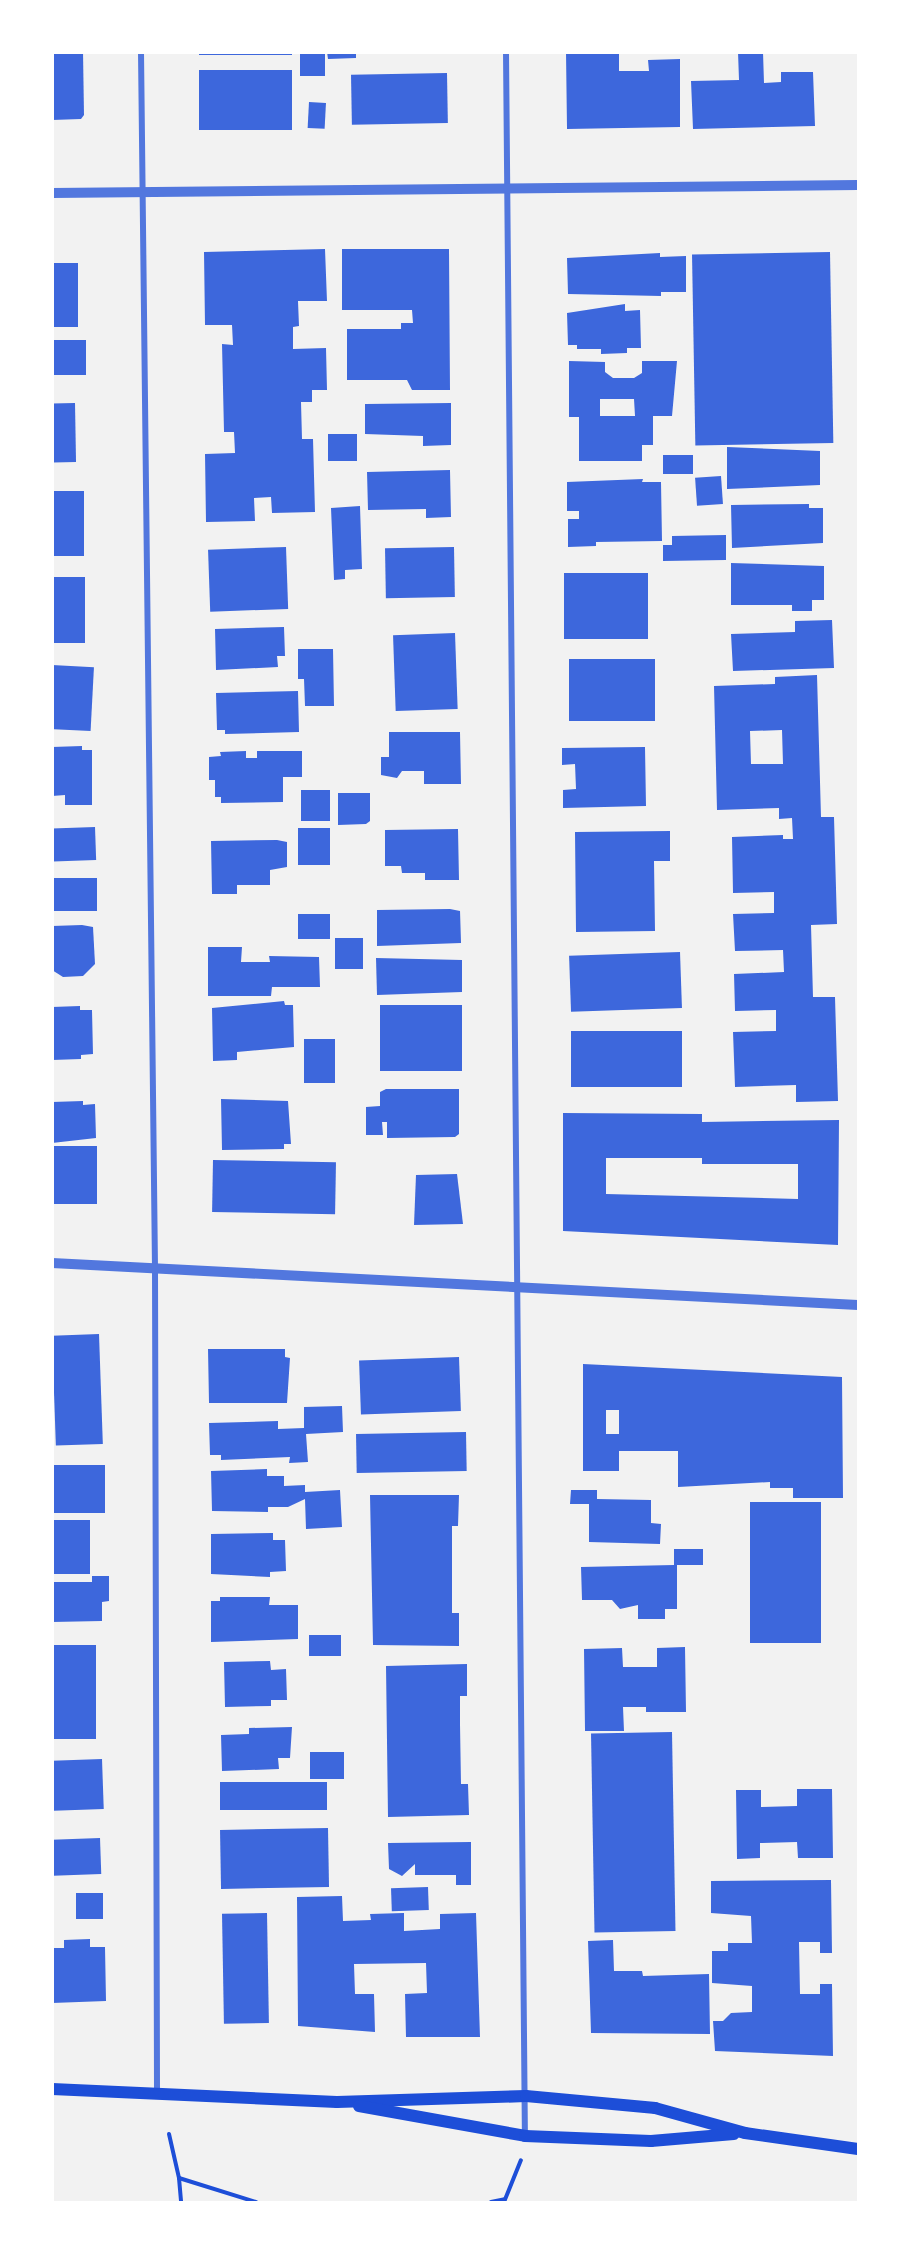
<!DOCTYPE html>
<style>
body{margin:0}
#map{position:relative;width:911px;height:2255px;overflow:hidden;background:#f2f2f2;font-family:Raleway,sans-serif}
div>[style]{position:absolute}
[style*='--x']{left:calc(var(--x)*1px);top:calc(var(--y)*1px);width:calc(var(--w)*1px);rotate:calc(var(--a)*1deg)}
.building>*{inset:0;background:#3d67dc;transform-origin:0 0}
.path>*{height:4px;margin:-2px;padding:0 2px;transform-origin:2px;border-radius:2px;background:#1d4ed8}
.minor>*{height:6px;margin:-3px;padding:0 3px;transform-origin:3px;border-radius:3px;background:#5277de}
.tertiary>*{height:10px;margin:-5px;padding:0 5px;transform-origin:5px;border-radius:5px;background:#5277de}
.secondary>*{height:12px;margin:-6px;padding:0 6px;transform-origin:6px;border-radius:6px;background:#1d4ed8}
span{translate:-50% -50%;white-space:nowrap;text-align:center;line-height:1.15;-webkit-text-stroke:4.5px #fff;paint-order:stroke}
.frame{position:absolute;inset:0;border:54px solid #fff;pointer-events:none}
</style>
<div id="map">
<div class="building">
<div style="clip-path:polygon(52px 52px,83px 52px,84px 115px,81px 119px,52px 120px)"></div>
<div style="left:199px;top:52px;width:93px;height:3px"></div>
<div style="left:300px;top:52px;width:25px;height:24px"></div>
<div style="clip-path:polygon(327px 52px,356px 52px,356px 58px,328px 59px)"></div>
<div style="clip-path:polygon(566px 52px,619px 52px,619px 71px,649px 71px,648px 60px,680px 59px,680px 127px,567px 129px)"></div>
<div style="clip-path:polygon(738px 52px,763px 52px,764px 83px,781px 82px,781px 72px,813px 72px,815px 126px,693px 129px,691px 81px,739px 80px)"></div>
<div style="left:292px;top:70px;width:60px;height:93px;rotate:90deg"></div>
<div style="left:447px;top:73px;width:50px;height:96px;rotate:89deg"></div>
<div style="left:309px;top:102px;width:17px;height:26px;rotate:3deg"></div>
<div style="clip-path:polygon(325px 249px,327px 301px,298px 301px,299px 326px,293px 327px,293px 349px,326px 348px,327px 390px,312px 390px,312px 402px,301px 402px,302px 439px,313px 439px,315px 512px,272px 513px,271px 497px,254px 498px,255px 521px,206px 522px,205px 454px,235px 453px,234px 432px,224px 432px,222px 344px,233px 345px,232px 325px,205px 325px,204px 252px)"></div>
<div style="clip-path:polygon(342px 249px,449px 249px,450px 390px,412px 390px,407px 380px,347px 380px,347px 329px,401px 329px,401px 323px,413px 323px,412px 310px,342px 310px)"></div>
<div style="left:830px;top:252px;width:191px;height:138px;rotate:89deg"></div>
<div style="clip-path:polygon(660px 253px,660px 257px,686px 256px,686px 292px,661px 292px,661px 296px,568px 294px,567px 258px)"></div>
<div style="left:52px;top:263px;width:26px;height:64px"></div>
<div style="clip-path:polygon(625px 304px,625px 311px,640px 310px,641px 348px,627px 348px,627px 353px,601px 354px,601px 349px,577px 349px,577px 345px,568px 345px,567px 313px)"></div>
<div style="left:52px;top:340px;width:34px;height:35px"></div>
<div style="clip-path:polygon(evenodd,569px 361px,605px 362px,605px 372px,613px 378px,634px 378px,642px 373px,642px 361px,677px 361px,672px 416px,653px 416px,653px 445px,642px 445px,642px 461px,579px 461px,579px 417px,569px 417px,569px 361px,600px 399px,634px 399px,635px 416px,600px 416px,600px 399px)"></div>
<div style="left:75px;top:403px;width:59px;height:23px;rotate:89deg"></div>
<div style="clip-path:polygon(451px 403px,451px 445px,423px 446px,423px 436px,365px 434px,365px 404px)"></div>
<div style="left:357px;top:434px;width:27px;height:29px;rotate:90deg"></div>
<div style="clip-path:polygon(727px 447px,820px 451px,820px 485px,727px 489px)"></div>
<div style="left:663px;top:455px;width:30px;height:19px"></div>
<div style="clip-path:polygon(450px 470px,451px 517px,426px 518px,426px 509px,368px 510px,367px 472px)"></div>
<div style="left:721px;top:476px;width:28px;height:26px;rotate:86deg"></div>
<div style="clip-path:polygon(643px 479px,642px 482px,661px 482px,662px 541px,596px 542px,596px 546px,568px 547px,568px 519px,579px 519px,579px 511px,567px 511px,567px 482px)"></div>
<div style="left:52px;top:491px;width:32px;height:65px"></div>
<div style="clip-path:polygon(809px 504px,809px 508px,823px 508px,823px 543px,732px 548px,731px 505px)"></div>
<div style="clip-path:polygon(360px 506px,362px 569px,345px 570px,345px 579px,334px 580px,331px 508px)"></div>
<div style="clip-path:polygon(726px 535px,726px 560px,663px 561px,663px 545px,672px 545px,672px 536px)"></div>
<div style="left:286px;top:547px;width:62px;height:78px;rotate:88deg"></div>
<div style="left:454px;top:547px;width:50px;height:69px;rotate:89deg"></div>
<div style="clip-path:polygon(731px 563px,824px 566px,824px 600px,812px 600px,812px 611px,792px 611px,792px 605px,731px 605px)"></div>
<div style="left:564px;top:573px;width:84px;height:66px"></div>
<div style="left:52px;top:577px;width:33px;height:66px"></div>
<div style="clip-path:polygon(832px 620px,834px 668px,733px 671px,731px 634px,795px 632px,795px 621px)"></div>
<div style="clip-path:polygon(284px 627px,285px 656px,277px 656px,278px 667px,216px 670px,215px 629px)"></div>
<div style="left:455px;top:633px;width:76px;height:62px;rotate:88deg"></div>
<div style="clip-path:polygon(298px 649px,333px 649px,334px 706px,305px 706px,304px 679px,298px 679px)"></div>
<div style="left:655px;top:659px;width:62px;height:86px;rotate:90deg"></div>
<div style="left:52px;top:665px;width:42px;height:64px;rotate:3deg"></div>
<div style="clip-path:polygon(evenodd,817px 675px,821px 817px,834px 817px,837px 924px,811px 925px,813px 997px,835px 997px,838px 1101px,796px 1102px,796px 1085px,735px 1087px,733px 1032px,776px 1031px,776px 1010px,735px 1011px,734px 974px,784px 972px,783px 950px,735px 951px,733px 914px,774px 913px,774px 892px,733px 893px,732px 837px,783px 835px,783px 839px,793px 839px,792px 818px,779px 819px,779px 808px,717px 810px,714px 686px,775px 684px,775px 677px,817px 675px,782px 730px,783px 764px,751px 764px,750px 731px,782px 730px)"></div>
<div style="clip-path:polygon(298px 691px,299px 732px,225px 734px,225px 730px,217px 730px,216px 693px)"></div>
<div style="clip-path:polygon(389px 732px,460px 732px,461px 784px,424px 784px,424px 771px,402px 771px,397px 778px,381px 775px,381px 757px,389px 757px)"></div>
<div style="clip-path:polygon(82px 746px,82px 750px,92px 750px,92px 805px,65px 805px,65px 795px,52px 796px,52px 747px)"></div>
<div style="clip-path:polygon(645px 747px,646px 806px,563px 808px,563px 790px,576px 789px,575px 764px,562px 765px,562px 748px)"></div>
<div style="clip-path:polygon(246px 751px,246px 758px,257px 758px,257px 751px,302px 751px,302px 777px,283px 777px,283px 802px,221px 803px,221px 797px,215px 797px,215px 780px,209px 780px,209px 757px,221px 756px,220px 752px)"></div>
<div style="left:330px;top:790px;width:31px;height:29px;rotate:90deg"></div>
<div style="clip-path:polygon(338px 793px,370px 793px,370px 821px,366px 824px,338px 825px)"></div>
<div style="left:95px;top:827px;width:33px;height:43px;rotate:88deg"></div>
<div style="left:298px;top:828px;width:32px;height:37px"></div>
<div style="clip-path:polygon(458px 829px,459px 880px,425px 880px,425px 873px,402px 873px,401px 866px,385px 866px,385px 830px)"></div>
<div style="clip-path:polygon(670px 831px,670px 861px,654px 861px,655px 931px,576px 932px,575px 832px)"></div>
<div style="clip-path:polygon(277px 840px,287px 842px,287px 867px,270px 870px,270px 885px,237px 885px,237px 894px,212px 894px,211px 841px)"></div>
<div style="left:97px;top:878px;width:33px;height:45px;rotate:90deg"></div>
<div style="clip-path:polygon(450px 909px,460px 911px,461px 943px,377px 946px,377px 910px)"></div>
<div style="left:298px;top:914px;width:32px;height:25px"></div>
<div style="clip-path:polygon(82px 925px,93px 927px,95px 964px,83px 976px,63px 977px,52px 970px,52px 926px)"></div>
<div style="left:335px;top:938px;width:28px;height:31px"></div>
<div style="clip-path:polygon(208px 947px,242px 947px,241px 962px,270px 962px,269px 956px,319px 957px,320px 987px,272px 987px,271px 996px,208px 996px)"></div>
<div style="left:680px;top:952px;width:56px;height:111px;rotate:88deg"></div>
<div style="clip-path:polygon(376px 958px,462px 960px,462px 992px,377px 995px)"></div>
<div style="clip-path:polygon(284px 1001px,285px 1005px,293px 1005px,294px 1047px,237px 1052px,237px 1060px,213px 1061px,212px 1008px)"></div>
<div style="left:380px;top:1005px;width:82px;height:66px"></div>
<div style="clip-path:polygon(80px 1006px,80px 1010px,92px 1010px,93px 1054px,81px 1055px,81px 1059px,52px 1060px,52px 1007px)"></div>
<div style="left:682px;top:1031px;width:56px;height:111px;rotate:90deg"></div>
<div style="left:304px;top:1039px;width:31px;height:44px"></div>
<div style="clip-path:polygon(386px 1089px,459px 1089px,459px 1134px,455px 1137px,387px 1138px,387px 1122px,382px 1122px,383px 1135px,366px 1135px,366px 1107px,380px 1106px,380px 1092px)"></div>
<div style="clip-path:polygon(221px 1099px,288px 1101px,291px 1144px,284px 1144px,284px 1149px,222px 1150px)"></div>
<div style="clip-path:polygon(83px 1101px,83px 1105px,95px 1104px,96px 1138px,52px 1143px,52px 1102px)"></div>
<div style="clip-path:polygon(evenodd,563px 1113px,702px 1114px,702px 1122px,839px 1120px,838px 1245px,563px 1231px,563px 1113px,606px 1158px,702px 1158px,702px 1164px,798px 1164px,798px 1199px,606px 1194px,606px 1158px)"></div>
<div style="left:52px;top:1146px;width:45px;height:58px"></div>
<div style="left:213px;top:1160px;width:123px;height:52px;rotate:1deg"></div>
<div style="clip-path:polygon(457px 1174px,463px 1224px,414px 1225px,416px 1175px)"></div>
<div style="left:99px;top:1334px;width:110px;height:47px;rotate:88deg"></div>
<div style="clip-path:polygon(208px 1349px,285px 1349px,285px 1357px,290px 1358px,287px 1403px,209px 1403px)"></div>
<div style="left:459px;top:1357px;width:54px;height:100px;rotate:88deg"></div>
<div style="clip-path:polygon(evenodd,583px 1364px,842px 1377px,843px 1498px,793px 1498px,793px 1488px,770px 1488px,770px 1482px,678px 1487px,678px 1451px,619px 1451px,619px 1471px,583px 1471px,583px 1364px,606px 1410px,619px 1410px,619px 1434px,606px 1434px,606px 1410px)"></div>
<div style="clip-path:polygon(342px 1406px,343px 1432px,306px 1434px,308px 1462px,289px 1463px,290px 1457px,221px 1460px,221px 1455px,210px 1455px,209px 1423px,278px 1421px,278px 1429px,304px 1428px,304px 1407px)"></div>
<div style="left:466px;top:1432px;width:39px;height:110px;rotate:89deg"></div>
<div style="left:52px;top:1465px;width:53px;height:48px"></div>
<div style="clip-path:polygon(267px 1469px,267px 1476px,284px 1476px,284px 1486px,305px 1485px,305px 1492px,340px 1490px,342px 1527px,306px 1529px,305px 1499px,288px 1507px,268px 1507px,268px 1512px,212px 1511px,211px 1471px)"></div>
<div style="clip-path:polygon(571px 1490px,597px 1490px,597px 1499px,651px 1500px,651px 1523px,661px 1524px,660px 1544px,589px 1542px,589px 1504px,570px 1504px)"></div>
<div style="clip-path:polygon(370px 1495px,459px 1495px,458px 1526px,452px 1526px,452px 1613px,459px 1613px,459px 1646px,373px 1645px)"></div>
<div style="left:750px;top:1502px;width:71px;height:141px"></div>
<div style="left:90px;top:1520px;width:54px;height:38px;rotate:90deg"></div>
<div style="clip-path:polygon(273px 1533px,273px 1540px,285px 1540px,286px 1571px,270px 1572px,270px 1577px,211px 1574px,211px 1534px)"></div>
<div style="clip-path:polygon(674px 1549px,703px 1549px,703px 1565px,677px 1565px,677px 1609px,665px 1609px,665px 1619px,638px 1619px,638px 1605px,620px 1609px,612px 1600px,582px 1600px,581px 1567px,674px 1565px)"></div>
<div style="clip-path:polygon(92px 1576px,109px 1576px,109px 1601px,102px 1602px,102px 1621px,52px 1622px,52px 1582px,92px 1582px)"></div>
<div style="clip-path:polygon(220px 1597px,270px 1597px,269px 1605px,298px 1605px,298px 1639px,211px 1642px,211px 1601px,220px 1601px)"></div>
<div style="left:309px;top:1635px;width:32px;height:21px"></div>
<div style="left:52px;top:1645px;width:44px;height:94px"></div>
<div style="clip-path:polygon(685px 1647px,686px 1712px,646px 1712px,646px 1707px,623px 1707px,624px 1731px,585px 1731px,584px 1649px,622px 1648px,623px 1667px,657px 1667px,657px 1648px)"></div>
<div style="clip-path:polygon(270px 1661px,271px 1670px,286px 1669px,287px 1700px,271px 1700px,271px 1706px,225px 1707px,224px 1662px)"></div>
<div style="clip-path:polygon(467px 1664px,467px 1696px,460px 1696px,460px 1724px,461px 1784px,468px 1784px,469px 1815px,388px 1817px,386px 1666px)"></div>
<div style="clip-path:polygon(292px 1727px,290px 1758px,278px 1758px,279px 1769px,222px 1771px,221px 1735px,249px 1734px,249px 1728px)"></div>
<div style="left:672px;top:1732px;width:199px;height:81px;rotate:89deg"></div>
<div style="left:344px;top:1752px;width:27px;height:34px;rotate:90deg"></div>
<div style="left:102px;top:1759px;width:50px;height:50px;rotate:88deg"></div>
<div style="left:327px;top:1782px;width:28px;height:107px;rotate:90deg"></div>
<div style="clip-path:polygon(797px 1789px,832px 1789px,833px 1858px,798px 1858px,797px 1842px,760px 1843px,760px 1858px,737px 1859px,736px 1790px,761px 1790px,761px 1807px,797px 1806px)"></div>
<div style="left:328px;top:1828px;width:59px;height:108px;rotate:89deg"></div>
<div style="left:100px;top:1838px;width:36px;height:48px;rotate:88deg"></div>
<div style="clip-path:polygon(471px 1842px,471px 1885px,456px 1885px,456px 1875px,415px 1875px,415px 1864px,402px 1876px,389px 1869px,388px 1843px)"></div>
<div style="clip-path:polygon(831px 1880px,832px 1953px,820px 1953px,820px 1942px,799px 1942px,800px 1994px,820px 1994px,820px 1984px,832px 1984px,833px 2056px,715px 2051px,713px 2021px,723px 2021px,731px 2013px,752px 2012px,752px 1986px,712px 1983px,712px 1951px,728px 1951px,728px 1943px,752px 1943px,751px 1916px,711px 1913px,711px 1881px)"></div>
<div style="left:428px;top:1887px;width:23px;height:37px;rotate:88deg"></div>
<div style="left:76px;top:1893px;width:27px;height:26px"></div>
<div style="clip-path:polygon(342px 1896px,343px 1921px,371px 1920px,370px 1914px,404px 1913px,404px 1931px,440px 1929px,440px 1914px,476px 1913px,480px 2037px,406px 2037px,405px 1994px,427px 1993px,426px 1963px,354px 1964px,355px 1994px,374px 1994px,375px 2032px,298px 2026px,297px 1897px)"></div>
<div style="left:267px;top:1913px;width:110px;height:45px;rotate:89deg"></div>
<div style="clip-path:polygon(90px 1939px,90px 1947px,105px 1947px,106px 2001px,52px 2003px,52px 1948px,64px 1948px,64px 1940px)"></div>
<div style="clip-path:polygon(613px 1940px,614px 1971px,642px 1971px,643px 1976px,709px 1974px,710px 2034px,591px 2033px,588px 1941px)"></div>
</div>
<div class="path">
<div style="--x:169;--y:2134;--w:45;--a:77.2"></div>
<div style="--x:179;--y:2178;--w:81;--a:17.3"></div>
<div style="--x:179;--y:2178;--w:24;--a:85"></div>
<div style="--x:491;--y:2202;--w:14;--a:-12"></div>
<div style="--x:504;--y:2202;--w:45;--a:-68"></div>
</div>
<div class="minor">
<div style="--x:141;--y:52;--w:1217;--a:89.34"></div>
<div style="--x:155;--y:1269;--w:825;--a:89.86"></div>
<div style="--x:506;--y:52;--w:2084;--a:89.48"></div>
</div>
<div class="tertiary">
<div style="--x:52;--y:193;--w:806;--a:-0.57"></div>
<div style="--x:52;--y:1263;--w:807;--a:2.98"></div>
</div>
<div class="secondary">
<div style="--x:52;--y:2089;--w:285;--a:2.6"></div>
<div style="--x:337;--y:2102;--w:189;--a:-1.8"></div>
<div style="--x:526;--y:2096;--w:130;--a:5.3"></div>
<div style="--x:655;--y:2108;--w:93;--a:15.5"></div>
<div style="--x:745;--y:2133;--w:114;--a:8.1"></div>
<div style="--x:359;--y:2106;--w:169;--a:10.2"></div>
<div style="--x:525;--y:2136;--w:126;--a:2.3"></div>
<div style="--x:651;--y:2141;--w:83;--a:-4.8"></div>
</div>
<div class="frame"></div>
</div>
